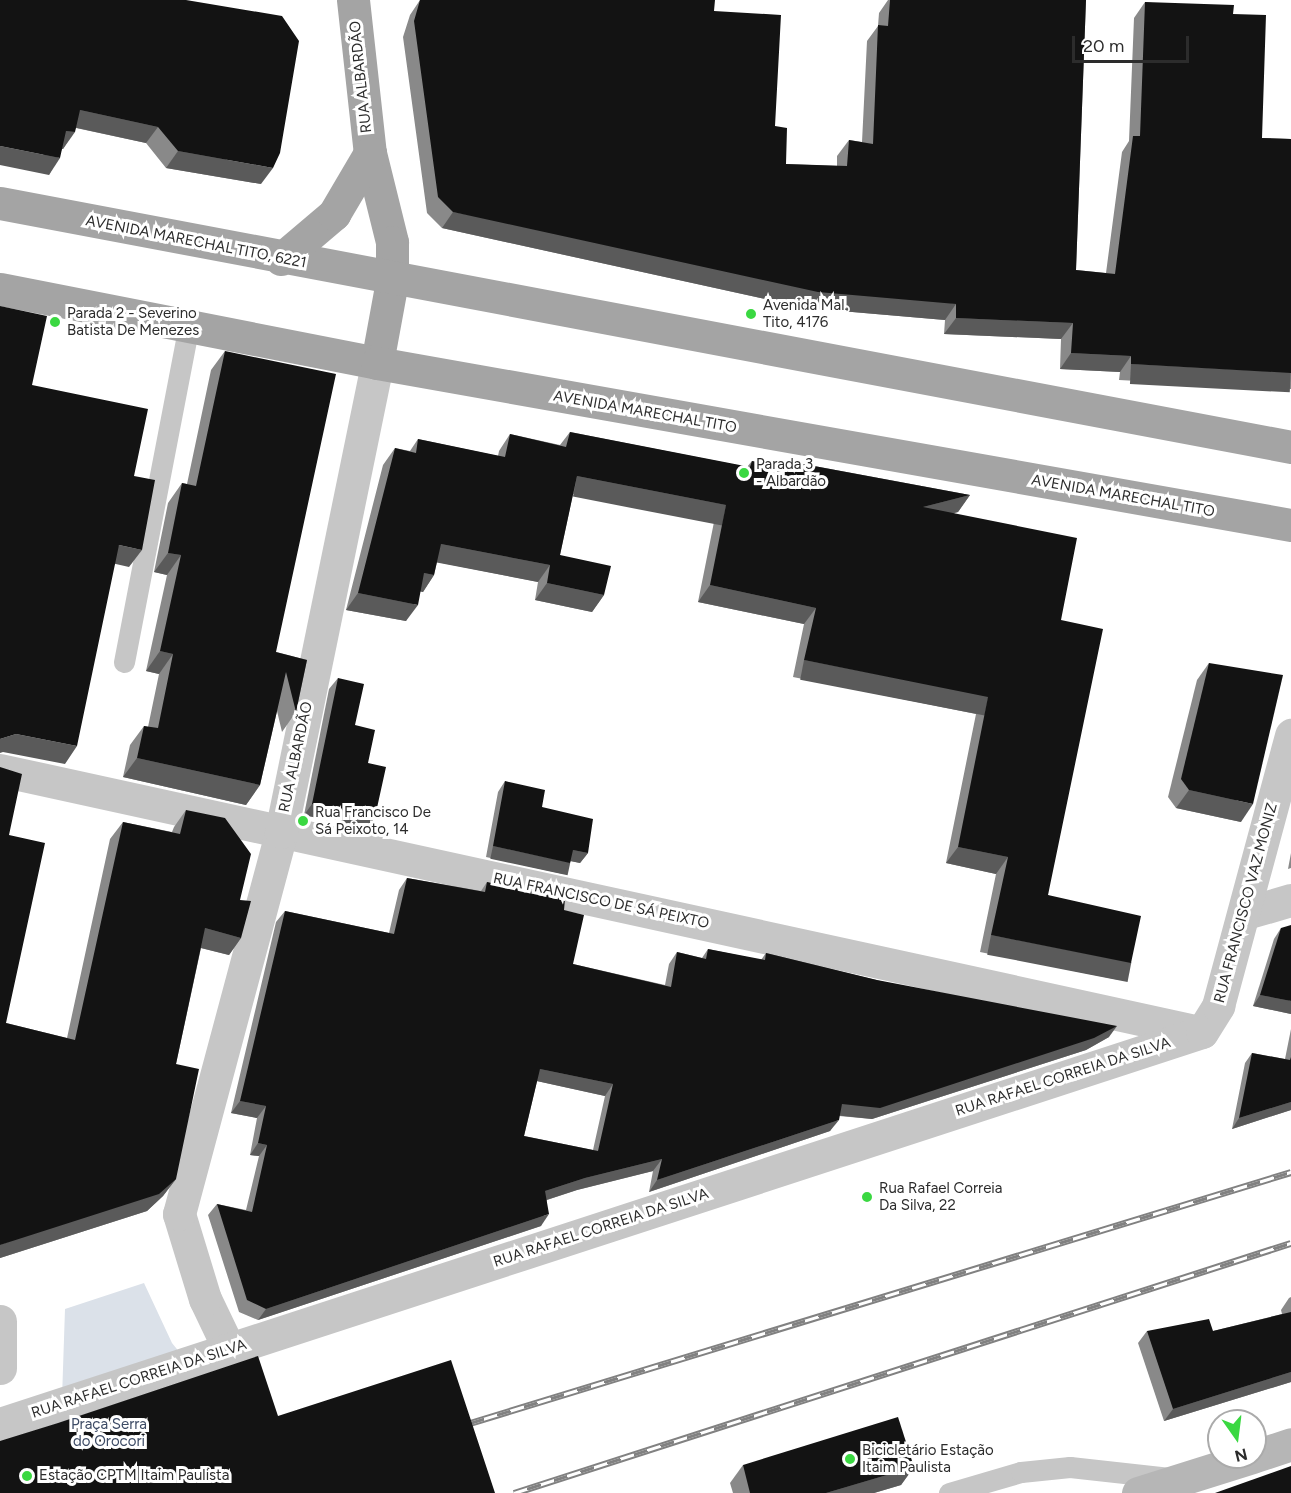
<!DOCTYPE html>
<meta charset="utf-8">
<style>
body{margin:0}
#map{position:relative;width:1291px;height:1493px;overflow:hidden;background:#fff;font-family:Figtree,sans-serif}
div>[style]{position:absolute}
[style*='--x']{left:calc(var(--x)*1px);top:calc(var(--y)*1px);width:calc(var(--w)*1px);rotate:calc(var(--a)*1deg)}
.green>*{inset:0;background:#dbe1e9}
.lane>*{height:21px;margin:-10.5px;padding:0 10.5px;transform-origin:10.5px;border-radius:10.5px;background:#c6c6c6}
.street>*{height:33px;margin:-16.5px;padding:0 16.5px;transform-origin:16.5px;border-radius:16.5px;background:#c6c6c6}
.secondary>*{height:33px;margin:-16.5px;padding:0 16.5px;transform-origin:16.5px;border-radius:16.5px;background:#b6b6b6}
.primary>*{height:33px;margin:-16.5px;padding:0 16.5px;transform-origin:16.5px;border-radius:16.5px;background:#a4a4a4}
.rail>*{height:7px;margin-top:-3.5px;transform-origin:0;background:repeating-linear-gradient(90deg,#fff 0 14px,#818181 0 28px);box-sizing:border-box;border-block:2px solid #818181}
.wall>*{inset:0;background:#898989}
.shaded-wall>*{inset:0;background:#5a5a5a;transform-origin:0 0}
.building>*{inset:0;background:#131313}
.dots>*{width:16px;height:16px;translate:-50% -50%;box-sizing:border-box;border:3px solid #fff;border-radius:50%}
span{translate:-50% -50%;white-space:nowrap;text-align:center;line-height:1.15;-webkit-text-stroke:6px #fff;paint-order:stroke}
.street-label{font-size:15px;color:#2c2c2c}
.poi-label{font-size:15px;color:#2c2c2c}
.left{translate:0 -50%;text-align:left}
.park-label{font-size:15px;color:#3d4b65}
.north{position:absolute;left:1207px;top:1409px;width:60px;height:60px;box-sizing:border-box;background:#fff;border:2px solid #ababab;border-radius:50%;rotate:166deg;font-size:16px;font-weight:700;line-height:24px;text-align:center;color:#2c2c2c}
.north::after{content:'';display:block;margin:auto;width:21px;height:27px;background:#3ad841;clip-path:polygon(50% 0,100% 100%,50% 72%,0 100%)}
.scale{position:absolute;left:1072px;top:36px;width:117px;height:27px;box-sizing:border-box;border:3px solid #2c2c2c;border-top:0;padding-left:8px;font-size:18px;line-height:21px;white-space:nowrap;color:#2c2c2c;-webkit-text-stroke:4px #fff;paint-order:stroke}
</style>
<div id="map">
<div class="green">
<div style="clip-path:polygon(144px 1283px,172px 1343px,193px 1369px,0 1493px,0 1428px,62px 1398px,65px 1309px)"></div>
</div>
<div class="lane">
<div style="--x:124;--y:662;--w:342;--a:-79.1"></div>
<div style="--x:949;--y:1493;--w:75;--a:-16.3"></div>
<div style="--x:1021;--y:1472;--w:49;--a:-5.8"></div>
<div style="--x:1070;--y:1467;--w:100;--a:6.3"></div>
</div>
<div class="street">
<div style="--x:0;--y:770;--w:1228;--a:12.32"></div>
<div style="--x:1246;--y:913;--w:47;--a:-16.1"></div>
<div style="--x:0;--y:1321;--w:47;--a:90"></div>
<div style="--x:229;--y:1349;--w:55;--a:-115.6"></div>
<div style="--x:205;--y:1299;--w:89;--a:-107"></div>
<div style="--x:179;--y:1214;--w:395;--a:-75"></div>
<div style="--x:281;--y:832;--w:479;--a:-78.4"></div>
<div style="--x:0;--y:1424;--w:1264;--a:-18.06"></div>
<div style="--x:1202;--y:1032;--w:31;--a:-58"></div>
<div style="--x:1218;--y:1006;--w:281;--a:-74.9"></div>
</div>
<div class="secondary">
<div style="--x:1255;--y:1456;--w:38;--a:-18"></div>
<div style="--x:1138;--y:1493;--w:120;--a:-17.5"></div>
</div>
<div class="primary">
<div style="--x:353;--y:0;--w:154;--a:83.7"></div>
<div style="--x:370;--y:153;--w:92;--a:76.1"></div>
<div style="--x:392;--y:242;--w:39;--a:90"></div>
<div style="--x:392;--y:281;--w:83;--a:100.4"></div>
<div style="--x:0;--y:203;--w:1314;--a:10.7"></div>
<div style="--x:281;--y:259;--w:70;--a:-40.3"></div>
<div style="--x:334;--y:214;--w:71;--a:-59.5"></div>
<div style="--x:0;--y:289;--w:384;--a:11.1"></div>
<div style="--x:377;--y:363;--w:928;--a:10.05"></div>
</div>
<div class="rail">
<div style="--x:457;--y:1427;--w:872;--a:-17"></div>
<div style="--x:514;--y:1493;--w:816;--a:-17.84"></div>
</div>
<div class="wall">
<div style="clip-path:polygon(0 0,261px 184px,166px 168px,146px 143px,76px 128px,63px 149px,62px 149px,49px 175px)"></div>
<div style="clip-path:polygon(420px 0,714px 11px,775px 126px,786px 164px,837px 166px,837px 156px,849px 140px,862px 142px,867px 41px,878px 26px,879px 13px,888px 0,1086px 0,1076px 270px,1106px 273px,1122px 152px,1129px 141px,1134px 18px,1145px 2px,1233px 14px,1262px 138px,1291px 139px,1291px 389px,1119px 380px,1120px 372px,1060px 369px,1061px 339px,944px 334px,945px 320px,806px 308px,442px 228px,427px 213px,403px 37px,410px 15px)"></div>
<div style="clip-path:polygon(225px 351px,276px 652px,307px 660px,296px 712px,282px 732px,277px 711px,260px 785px,246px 805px,123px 777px,130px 745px,144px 726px,148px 727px,159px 674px,146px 671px,167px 575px,154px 572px,168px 503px,182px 483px,187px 484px,211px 370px)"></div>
<div style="clip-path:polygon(570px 432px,747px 467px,752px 461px,794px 469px,798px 463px,970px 495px,958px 512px,954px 513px,1061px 620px,1048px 895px,1131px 963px,1119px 980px,980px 952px,996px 874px,946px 863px,976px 714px,793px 677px,804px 624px,698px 602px,714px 522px,573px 494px,560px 555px,604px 595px,592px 612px,535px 600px,538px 582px,437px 562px,434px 575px,423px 592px,420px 591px,406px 621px,346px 610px,383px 465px,395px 448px,410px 451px,418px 439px,498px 456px,499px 451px,510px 434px,560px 445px)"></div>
<div style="clip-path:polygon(1209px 663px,1241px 822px,1176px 808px,1168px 797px,1197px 680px)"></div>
<div style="clip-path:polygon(338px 678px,368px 763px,375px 817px,367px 829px,304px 815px,329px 689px)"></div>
<div style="clip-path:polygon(0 767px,9px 835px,6px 1023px,67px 1038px,110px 839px,123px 822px,172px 832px,174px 827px,186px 810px,240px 900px,241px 938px,229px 955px,201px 948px,176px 1064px,176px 1179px,163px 1196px,147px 1211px,0 1258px)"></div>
<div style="clip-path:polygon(505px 781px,542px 807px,588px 853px,580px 863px,571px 861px,563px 874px,486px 857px,498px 792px)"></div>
<div style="clip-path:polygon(1291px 853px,1291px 868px,1288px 869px)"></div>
<div style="clip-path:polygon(evenodd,407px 878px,481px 891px,487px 882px,564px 910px,573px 964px,665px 985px,669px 964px,677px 952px,702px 958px,708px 949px,761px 960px,766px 953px,1109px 1037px,1086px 1050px,872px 1119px,839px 1116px,830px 1131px,649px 1192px,653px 1171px,577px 1190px,547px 1200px,541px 1226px,258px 1320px,239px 1312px,208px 1215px,217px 1204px,246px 1210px,259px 1156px,250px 1155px,257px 1118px,231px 1113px,276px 922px,285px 911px,389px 933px,399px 890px,407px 878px,537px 1081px,605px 1096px,593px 1150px,524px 1136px,537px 1081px)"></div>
<div style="clip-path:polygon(1281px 928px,1291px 1014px,1253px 1006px,1274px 939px)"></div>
<div style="clip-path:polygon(1291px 1029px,1291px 1110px,1232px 1129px,1245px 1063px,1252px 1053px,1285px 1059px)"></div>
<div style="clip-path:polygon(1291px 1297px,1291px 1382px,1164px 1421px,1138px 1343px,1147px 1331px,1213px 1331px,1282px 1314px,1281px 1310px,1289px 1298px)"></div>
<div style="clip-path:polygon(743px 1465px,914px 1467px,901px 1485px,874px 1493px,733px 1493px,730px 1483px)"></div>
</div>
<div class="shaded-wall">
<div style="clip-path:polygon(80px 110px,158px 127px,146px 143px,68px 126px)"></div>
<div style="clip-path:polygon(66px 131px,75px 132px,63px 149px,54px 147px)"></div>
<div style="clip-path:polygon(0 146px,60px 158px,49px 175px,0 165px)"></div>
<div style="clip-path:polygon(178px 151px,273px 168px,261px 184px,166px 168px)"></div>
<div style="clip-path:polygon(453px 212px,956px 304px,945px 320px,806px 308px,442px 228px)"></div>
<div style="clip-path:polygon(956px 318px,1073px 323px,1061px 339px,944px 334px)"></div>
<div style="clip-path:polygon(1071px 353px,1131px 356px,1120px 372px,1060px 369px)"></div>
<div style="left:1131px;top:364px;width:160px;height:20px;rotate:3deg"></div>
<div style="left:577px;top:476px;width:152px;height:21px;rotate:11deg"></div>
<div style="clip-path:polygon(970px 495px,958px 512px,912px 524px,923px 507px)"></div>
<div style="clip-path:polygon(441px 544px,550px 565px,538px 582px,429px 561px)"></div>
<div style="clip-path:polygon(119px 545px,142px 550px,129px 567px,107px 562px)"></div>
<div style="clip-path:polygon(168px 553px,181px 555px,167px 575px,154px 572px)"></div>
<div style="clip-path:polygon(424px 573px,434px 575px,423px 592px,412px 590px)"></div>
<div style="clip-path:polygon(547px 583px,604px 595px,592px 612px,535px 600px)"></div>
<div style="clip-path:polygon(710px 585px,816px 608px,804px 624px,698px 602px)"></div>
<div style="clip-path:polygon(358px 593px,418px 605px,406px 621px,346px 610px)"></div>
<div style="clip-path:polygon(160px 651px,173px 654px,159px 674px,146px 671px)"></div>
<div style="left:804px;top:660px;width:188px;height:20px;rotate:11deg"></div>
<div style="clip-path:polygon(16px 734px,77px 746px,65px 764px,3px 752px,0 753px,0 739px)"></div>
<div style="clip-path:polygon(137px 758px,260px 785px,246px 805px,123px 777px)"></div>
<div style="clip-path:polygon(1189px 790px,1253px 804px,1241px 822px,1176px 808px)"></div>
<div style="clip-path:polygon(312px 804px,375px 817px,367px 829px,304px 815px)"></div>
<div style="left:493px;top:846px;width:79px;height:13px;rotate:12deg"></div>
<div style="clip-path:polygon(958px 847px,1008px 857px,996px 874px,946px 863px)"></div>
<div style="clip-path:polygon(573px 850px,588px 853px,580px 863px,565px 860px)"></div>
<div style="clip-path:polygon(205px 928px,241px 938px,229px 955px,193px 946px)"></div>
<div style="left:991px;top:935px;width:143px;height:20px;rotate:11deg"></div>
<div style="clip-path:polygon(1260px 995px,1291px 1001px,1291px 1014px,1253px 1006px)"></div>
<div style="clip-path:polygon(1117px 1026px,1109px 1037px,1086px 1050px,872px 1119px,834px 1115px,842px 1104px)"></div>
<div style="clip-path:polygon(540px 1069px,613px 1084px,605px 1096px,532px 1080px)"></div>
<div style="clip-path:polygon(240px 1101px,266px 1106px,257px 1118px,231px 1113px)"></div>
<div style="clip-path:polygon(1291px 1102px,1291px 1110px,1232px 1129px,1239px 1118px)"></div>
<div style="clip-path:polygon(839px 1120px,830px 1131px,649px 1192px,657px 1180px)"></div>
<div style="clip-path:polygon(258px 1143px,267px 1145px,259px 1156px,250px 1155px)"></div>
<div style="clip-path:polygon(662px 1159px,653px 1171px,577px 1190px,537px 1203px,545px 1191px,585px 1178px)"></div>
<div style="clip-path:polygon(176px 1179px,163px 1196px,147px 1211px,0 1258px,0 1245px)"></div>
<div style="clip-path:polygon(549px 1214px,541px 1226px,258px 1320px,266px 1309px)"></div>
<div style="clip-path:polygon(1291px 1372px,1291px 1382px,1164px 1421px,1173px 1409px)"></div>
<div style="clip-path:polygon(914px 1467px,901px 1485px,874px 1493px,826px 1493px)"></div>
</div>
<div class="building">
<div style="clip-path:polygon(0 0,186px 0,282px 16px,299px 41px,280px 153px,273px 168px,178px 151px,158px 127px,80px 110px,75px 132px,66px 131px,60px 158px,0 146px)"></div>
<div style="clip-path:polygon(420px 0,715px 0,714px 11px,781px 15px,775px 126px,787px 128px,786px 164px,847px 166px,849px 140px,873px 144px,878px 25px,888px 26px,890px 0,1086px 0,1076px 270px,1115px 274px,1133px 136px,1140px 136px,1145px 2px,1234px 5px,1233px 14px,1266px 15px,1262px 138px,1291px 139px,1291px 373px,1131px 364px,1131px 356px,1071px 353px,1073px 323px,956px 318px,956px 304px,818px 292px,453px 212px,438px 197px,414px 21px)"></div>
<div style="clip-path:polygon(0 306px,47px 316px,32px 385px,148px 409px,134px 476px,155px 480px,142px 550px,119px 545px,77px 746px,16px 734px,0 739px)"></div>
<div style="clip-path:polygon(225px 351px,336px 374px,276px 652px,307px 660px,296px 712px,286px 672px,260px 785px,137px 758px,144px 726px,158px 728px,173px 654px,160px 651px,181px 555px,168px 553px,182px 483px,196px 486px)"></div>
<div style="clip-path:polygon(570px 432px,750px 467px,752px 461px,797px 470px,798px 463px,970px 495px,923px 507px,1077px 538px,1061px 620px,1103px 629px,1048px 895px,1141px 916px,1131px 963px,991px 935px,1008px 857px,958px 847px,988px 697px,804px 660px,816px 608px,710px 585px,726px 505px,577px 476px,560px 555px,611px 566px,604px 595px,547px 583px,550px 565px,441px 544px,434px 575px,424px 573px,418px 605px,358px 593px,395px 448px,416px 453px,418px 439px,505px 457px,510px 434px,566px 447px)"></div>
<div style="clip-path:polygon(1209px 663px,1283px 675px,1253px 804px,1189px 790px,1181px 779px)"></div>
<div style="clip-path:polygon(338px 678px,364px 684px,355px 725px,375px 730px,368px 763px,386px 767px,375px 817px,312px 804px)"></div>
<div style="clip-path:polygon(0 767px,22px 774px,9px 835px,45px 843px,6px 1023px,75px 1040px,123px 822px,180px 834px,186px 810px,225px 818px,251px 854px,240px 900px,251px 901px,241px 938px,205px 928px,176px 1064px,199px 1069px,176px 1179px,159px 1194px,0 1245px)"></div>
<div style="clip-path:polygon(505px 781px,545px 790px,542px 807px,593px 819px,588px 853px,573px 850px,570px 863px,493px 846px)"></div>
<div style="clip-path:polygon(evenodd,407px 878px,485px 892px,487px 882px,565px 899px,564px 910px,584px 915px,573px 964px,671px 987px,677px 952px,706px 959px,708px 949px,765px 960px,766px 953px,877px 980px,1117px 1026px,1094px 1038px,880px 1108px,842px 1104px,839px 1120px,657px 1180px,662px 1159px,585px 1178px,545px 1191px,549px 1214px,266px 1309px,247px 1300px,217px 1204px,252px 1212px,267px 1145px,258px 1143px,266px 1106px,240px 1101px,285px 911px,394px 934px,407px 878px,540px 1069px,613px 1084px,598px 1151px,524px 1136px,540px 1069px)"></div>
<div style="clip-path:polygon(1291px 925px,1291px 1001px,1260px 995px,1281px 928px)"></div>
<div style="clip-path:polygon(1252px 1053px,1290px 1060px,1291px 1057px,1291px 1102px,1239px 1118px)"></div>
<div style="clip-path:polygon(1291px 1312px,1291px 1372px,1173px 1409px,1147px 1331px,1209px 1319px,1213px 1331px)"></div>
<div style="clip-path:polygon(258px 1356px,278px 1416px,451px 1360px,495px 1493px,0 1493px,0 1441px,58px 1423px)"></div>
<div style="clip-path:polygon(898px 1417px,914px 1467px,826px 1493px,750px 1493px,743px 1465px)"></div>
<div style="clip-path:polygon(1291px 1466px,1291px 1493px,1215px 1493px)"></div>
</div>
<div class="dots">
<div style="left:751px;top:314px;background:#3ad841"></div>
<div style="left:55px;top:322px;background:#3ad841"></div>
<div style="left:744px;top:473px;background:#3ad841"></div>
<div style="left:303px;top:821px;background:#3ad841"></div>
<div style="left:867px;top:1197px;background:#3ad841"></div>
<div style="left:850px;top:1459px;background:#3ad841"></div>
<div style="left:27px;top:1476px;background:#3ad841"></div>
</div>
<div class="street-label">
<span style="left:361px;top:77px;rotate:-96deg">RUA ALBARDÃO</span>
<span style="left:196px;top:242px;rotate:11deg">AVENIDA MARECHAL TITO, 6221</span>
<span style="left:645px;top:412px;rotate:10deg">AVENIDA MARECHAL TITO</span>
<span style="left:1123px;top:496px;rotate:10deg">AVENIDA MARECHAL TITO</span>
<span style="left:296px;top:757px;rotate:-78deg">RUA ALBARDÃO</span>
<span style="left:601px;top:901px;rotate:12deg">RUA FRANCISCO DE SÁ PEIXTO</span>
<span style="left:1246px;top:903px;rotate:-75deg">RUA FRANCISCO VAZ MONIZ</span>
<span style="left:1063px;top:1077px;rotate:-18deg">RUA RAFAEL CORREIA DA SILVA</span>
<span style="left:601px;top:1228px;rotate:-18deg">RUA RAFAEL CORREIA DA SILVA</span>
<span style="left:139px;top:1379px;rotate:-18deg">RUA RAFAEL CORREIA DA SILVA</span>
</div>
<div class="poi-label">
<span class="left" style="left:763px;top:314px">Avenida Mal.<br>Tito, 4176</span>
<span class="left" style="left:67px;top:322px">Parada 2 - Severino<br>Batista De Menezes</span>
<span class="left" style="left:756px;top:473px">Parada 3<br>- Albardão</span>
<span class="left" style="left:315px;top:821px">Rua Francisco De<br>Sá Peixoto, 14</span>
<span class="left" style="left:879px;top:1197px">Rua Rafael Correia<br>Da Silva, 22</span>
<span class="left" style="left:862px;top:1459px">Bicicletário Estação<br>Itaim Paulista</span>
<span class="left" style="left:39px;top:1476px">Estação CPTM Itaim Paulista</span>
</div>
<div class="park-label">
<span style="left:109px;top:1433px">Praça Serra<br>do Orocori</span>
</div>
<div class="north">N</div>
<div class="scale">20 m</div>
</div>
